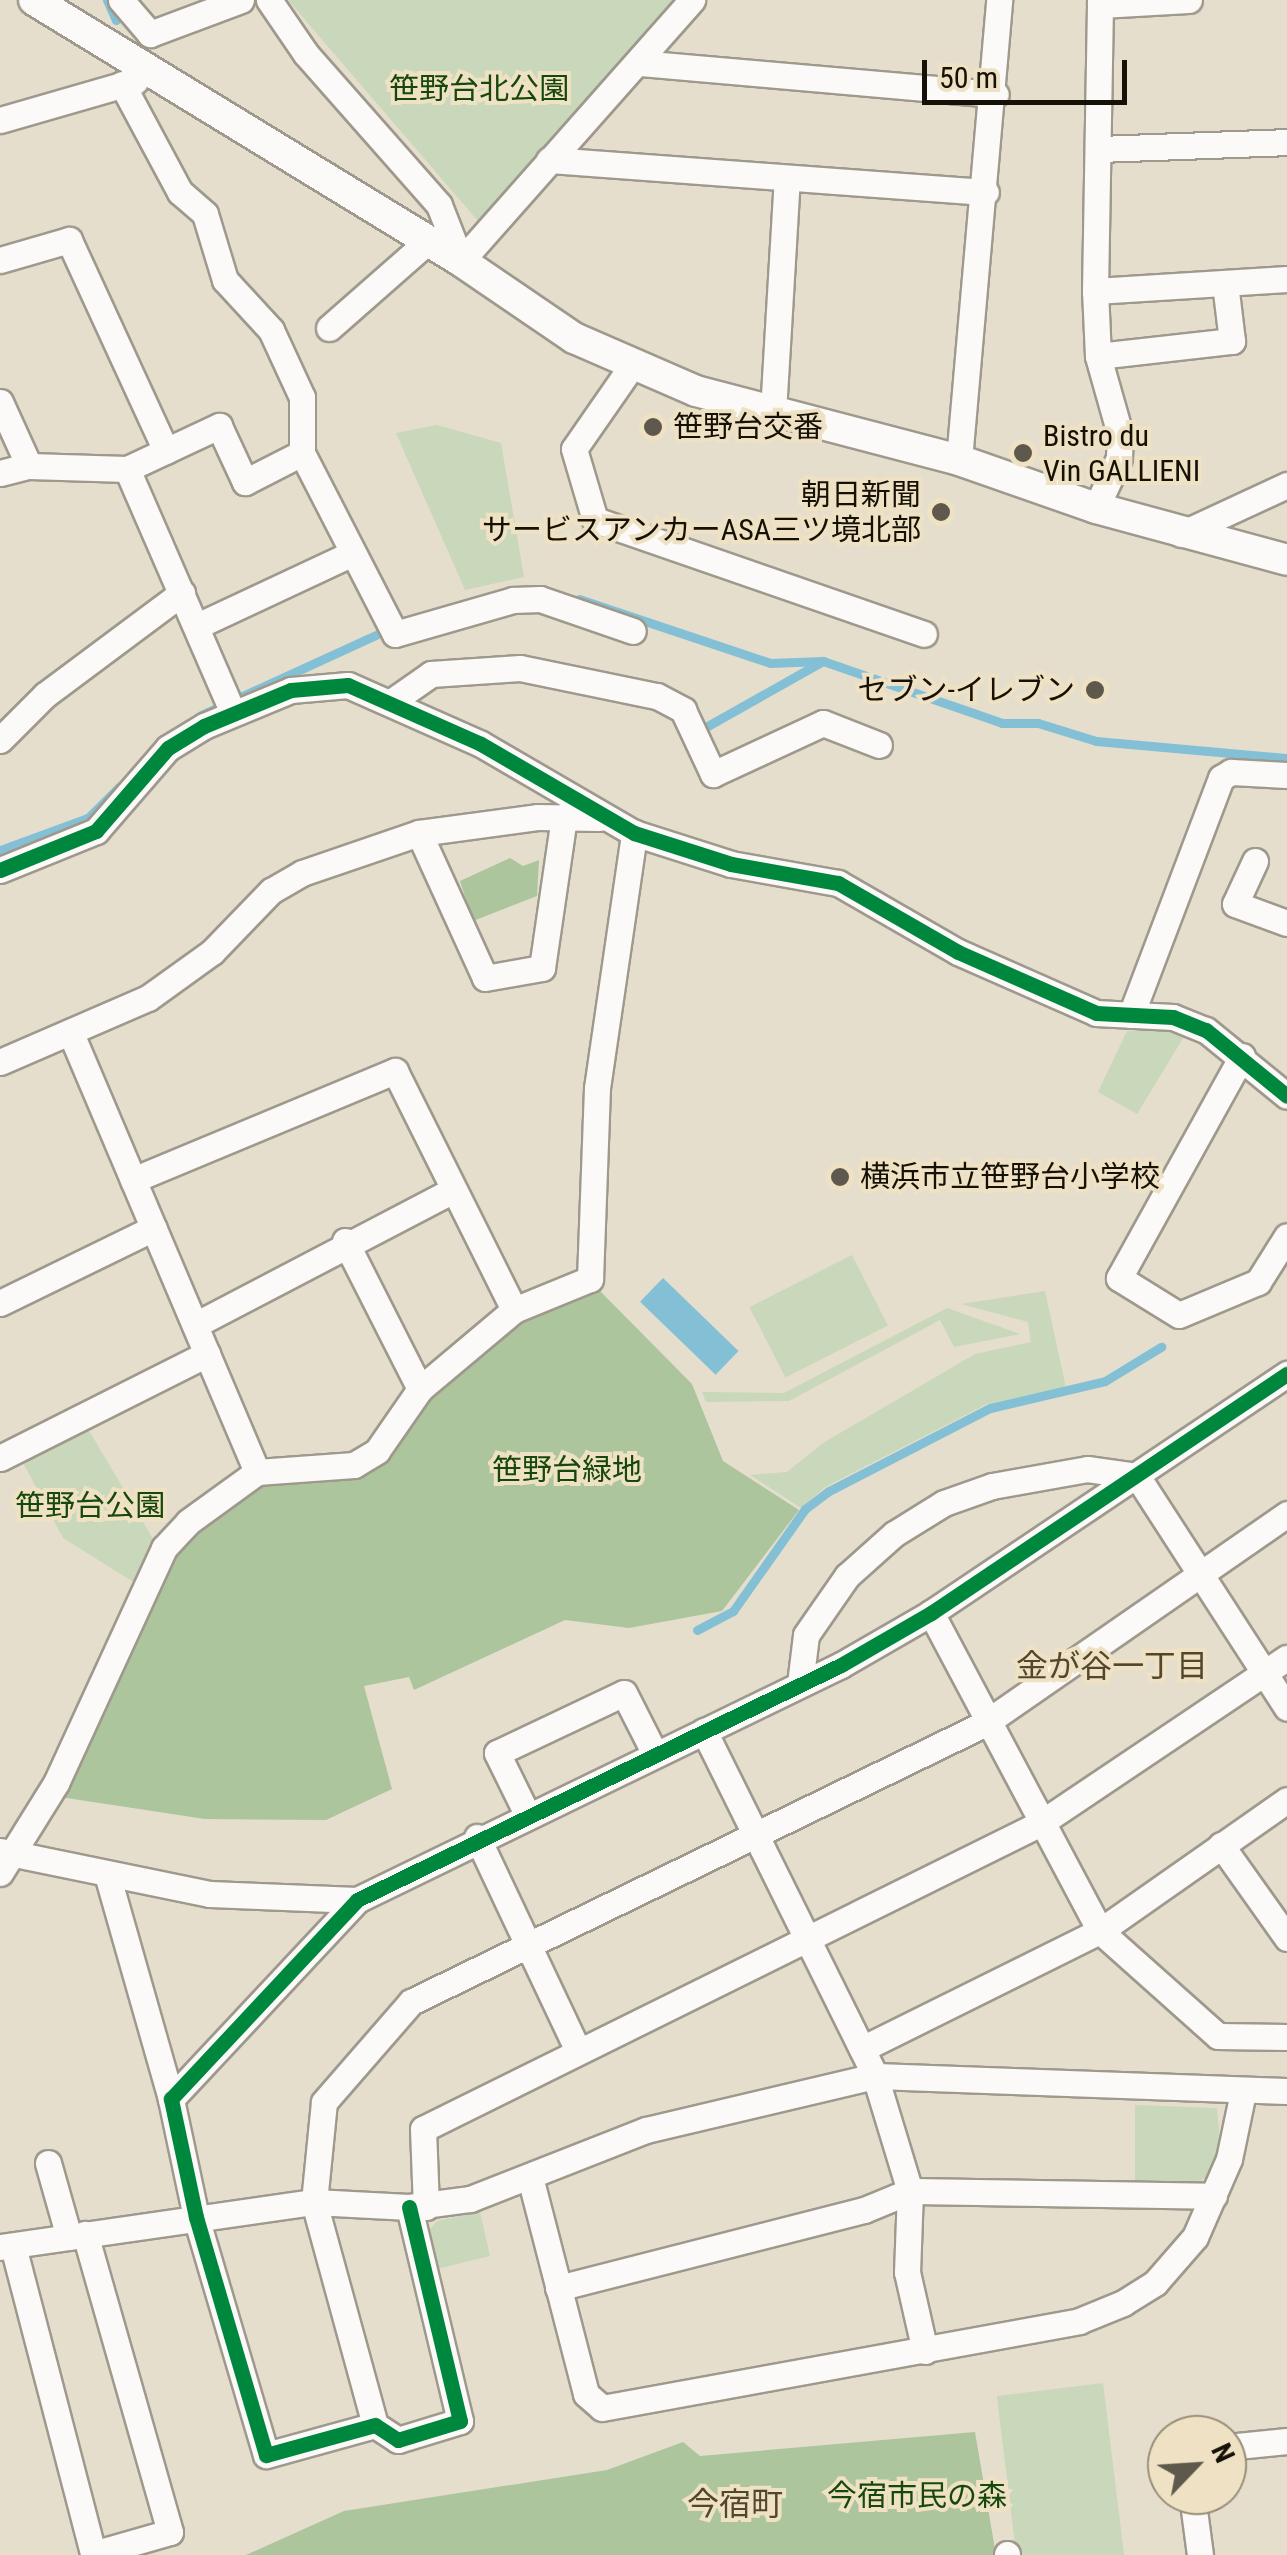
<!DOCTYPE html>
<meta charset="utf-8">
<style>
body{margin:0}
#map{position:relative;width:1287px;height:2555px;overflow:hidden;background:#e5decd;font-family:"Roboto Condensed","Noto Sans JP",sans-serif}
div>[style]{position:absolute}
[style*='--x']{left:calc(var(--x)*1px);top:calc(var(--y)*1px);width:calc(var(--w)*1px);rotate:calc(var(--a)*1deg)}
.green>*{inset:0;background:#c9d7ba;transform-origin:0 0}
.forest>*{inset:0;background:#acc59c}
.water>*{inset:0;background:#84c0d5;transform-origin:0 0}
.stream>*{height:9px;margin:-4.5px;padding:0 4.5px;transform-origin:4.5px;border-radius:4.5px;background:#84c0d5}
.roads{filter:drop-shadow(2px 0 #9e998c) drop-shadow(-2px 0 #9e998c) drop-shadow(0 2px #9e998c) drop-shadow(0 -2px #9e998c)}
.minor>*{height:25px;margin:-12.5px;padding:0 12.5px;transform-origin:12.5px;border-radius:12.5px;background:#fbfaf8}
.tertiary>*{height:30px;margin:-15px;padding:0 15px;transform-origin:15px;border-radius:15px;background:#fbfaf8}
.cycleway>*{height:15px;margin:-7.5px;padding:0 7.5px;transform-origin:7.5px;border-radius:7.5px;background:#00873e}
.dots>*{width:28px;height:28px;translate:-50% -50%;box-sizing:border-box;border:5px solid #efe1c3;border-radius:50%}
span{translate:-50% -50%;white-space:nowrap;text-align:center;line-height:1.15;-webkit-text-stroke:8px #efe1c3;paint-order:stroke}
.park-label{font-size:30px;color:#17480b}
.poi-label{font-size:30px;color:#161107}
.left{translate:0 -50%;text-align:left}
.right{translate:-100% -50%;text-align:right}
.neighbourhood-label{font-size:32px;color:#52462d}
.north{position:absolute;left:1147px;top:2415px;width:100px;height:100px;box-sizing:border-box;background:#efe1c3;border:2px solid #988e78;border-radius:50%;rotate:65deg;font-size:28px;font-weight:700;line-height:40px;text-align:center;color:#161107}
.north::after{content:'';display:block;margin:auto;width:35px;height:45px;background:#5e594c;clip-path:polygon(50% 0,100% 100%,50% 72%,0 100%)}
.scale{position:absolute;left:922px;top:60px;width:205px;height:45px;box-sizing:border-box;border:5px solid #161107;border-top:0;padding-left:12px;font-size:30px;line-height:35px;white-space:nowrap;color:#161107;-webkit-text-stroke:8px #efe1c3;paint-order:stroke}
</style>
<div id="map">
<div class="green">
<div style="clip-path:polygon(288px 0,676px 0,478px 221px)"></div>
<div style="clip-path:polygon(437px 425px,501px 443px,524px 577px,465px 590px,396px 433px)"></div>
<div style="clip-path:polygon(1165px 1030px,1185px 1035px,1137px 1114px,1098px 1092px,1127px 1031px)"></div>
<div style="left:852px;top:1255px;width:79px;height:115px;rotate:63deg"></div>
<div style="clip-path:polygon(1045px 1291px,1066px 1388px,987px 1404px,825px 1487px,801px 1508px,750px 1475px,787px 1472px,823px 1443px,975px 1354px,1031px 1342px,1028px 1322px,961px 1304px)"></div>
<div style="clip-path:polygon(947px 1308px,1020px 1334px,954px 1347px,940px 1320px,789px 1401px,706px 1402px,702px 1392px,784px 1393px)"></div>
<div style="clip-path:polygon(84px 1422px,156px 1544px,143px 1588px,63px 1538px,20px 1457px)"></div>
<div style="clip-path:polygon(1135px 2105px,1217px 2108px,1220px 2143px,1209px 2175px,1197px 2183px,1135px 2181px)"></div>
<div style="clip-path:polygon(480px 2212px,490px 2256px,437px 2269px,428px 2232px,437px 2221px)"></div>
<div style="left:1103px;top:2383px;width:173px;height:107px;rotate:83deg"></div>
</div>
<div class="forest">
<div style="clip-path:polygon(510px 858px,523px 866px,539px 860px,537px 896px,473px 921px,460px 881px)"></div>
<div style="clip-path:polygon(600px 1291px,692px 1384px,723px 1461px,799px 1510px,722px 1611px,629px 1628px,565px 1620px,414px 1690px,409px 1677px,364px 1686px,392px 1789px,326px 1820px,205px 1819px,60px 1797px,148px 1596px,193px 1525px,258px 1483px,352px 1472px,441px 1381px,511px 1322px)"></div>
<div style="clip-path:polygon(975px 2432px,996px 2555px,246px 2555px,344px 2511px,607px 2470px,683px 2442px,700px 2456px)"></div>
</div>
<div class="water">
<div style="left:663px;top:1278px;width:105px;height:33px;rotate:44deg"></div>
</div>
<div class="stream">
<div style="--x:107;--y:0;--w:22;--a:66"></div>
<div style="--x:579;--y:599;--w:201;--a:18.5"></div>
<div style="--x:770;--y:663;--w:53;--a:-2.2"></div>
<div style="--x:201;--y:715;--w:209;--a:-24.6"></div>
<div style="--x:704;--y:728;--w:137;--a:-29.4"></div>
<div style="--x:823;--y:661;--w:189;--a:19.1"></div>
<div style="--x:1002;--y:723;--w:36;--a:0"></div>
<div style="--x:1038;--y:723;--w:61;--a:17.2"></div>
<div style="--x:1096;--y:741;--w:192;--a:5.1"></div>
<div style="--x:0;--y:850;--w:94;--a:-20"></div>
<div style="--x:88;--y:818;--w:44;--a:-45"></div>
<div style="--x:697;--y:1630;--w:41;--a:-27.8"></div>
<div style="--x:733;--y:1611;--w:125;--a:-54.8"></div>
<div style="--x:805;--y:1509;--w:30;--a:-37"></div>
<div style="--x:829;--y:1491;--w:181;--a:-27.3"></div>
<div style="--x:990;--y:1408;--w:118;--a:-13.2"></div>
<div style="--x:1105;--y:1381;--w:66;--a:-31.3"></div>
</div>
<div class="roads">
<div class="minor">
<div style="--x:121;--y:0;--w:45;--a:49.5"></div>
<div style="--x:150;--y:34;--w:97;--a:-20.5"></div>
<div style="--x:269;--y:0;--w:65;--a:55.6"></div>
<div style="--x:306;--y:54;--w:201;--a:48.6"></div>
<div style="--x:439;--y:205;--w:60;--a:68.6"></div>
<div style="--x:461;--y:261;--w:349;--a:-48.5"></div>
<div style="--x:1100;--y:5;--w:89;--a:-3.2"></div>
<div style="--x:639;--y:63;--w:358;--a:5"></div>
<div style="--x:122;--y:84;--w:123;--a:61.8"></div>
<div style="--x:180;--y:192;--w:33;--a:41"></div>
<div style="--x:205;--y:214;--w:69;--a:73.1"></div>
<div style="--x:225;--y:280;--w:68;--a:47.4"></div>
<div style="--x:271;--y:330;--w:74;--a:65.2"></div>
<div style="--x:302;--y:397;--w:56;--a:90"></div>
<div style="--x:302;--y:453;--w:203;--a:62.8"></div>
<div style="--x:395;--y:634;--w:123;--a:-16.1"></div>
<div style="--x:513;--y:600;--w:27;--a:-2"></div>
<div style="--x:540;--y:599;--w:98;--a:19"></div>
<div style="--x:0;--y:120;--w:141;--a:-16.1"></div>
<div style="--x:1099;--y:149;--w:188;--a:-2.1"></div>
<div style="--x:549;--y:160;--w:438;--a:4.2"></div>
<div style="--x:0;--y:260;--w:72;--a:-16.2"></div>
<div style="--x:69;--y:240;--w:232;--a:65.3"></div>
<div style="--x:1095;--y:291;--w:192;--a:-3.6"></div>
<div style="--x:329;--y:328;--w:132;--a:-41.3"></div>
<div style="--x:1098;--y:356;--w:135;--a:-6.4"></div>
<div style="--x:1232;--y:341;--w:58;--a:-96.9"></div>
<div style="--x:633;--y:364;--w:103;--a:124.8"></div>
<div style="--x:574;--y:449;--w:74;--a:73.5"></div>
<div style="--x:595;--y:520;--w:348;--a:19.1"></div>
<div style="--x:0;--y:402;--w:70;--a:65.6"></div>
<div style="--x:773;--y:412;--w:234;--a:-86.6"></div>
<div style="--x:959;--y:460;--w:462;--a:-85"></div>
<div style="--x:127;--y:469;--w:266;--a:66.5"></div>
<div style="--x:0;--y:473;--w:30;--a:-14"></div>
<div style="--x:29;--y:466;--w:98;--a:1.8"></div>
<div style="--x:127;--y:469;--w:102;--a:-25.1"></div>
<div style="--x:219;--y:426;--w:62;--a:65.1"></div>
<div style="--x:245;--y:482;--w:64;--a:-27"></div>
<div style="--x:1096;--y:508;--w:55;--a:-65.3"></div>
<div style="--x:1119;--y:458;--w:24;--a:-88"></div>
<div style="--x:1120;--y:434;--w:81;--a:-105.8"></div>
<div style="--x:1098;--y:356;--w:65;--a:-92.6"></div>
<div style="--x:1095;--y:291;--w:291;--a:-89"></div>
<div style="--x:1181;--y:534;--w:117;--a:-24.8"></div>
<div style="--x:197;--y:626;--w:172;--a:-25.1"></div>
<div style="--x:391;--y:702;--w:49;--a:-35"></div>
<div style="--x:431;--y:674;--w:89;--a:-3.9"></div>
<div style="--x:520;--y:668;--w:140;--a:11.6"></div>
<div style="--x:657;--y:696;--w:30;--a:28"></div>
<div style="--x:683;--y:710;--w:71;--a:64.9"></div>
<div style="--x:713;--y:774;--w:121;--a:-24.9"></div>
<div style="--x:823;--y:723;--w:60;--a:21.4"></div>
<div style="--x:0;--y:740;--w:64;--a:-45"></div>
<div style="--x:45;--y:695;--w:171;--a:-36.7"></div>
<div style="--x:419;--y:833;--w:159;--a:65.5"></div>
<div style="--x:485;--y:978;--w:58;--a:-10"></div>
<div style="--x:542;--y:968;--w:153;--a:-81.7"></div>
<div style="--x:1255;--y:861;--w:47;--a:114.9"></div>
<div style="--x:1235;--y:904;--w:55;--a:20.1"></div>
<div style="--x:0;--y:870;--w:104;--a:-22.1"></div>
<div style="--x:96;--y:831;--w:110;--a:-49.1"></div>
<div style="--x:168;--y:748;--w:42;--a:-31.4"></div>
<div style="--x:204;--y:726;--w:94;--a:-22.5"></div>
<div style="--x:291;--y:690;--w:57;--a:-5"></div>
<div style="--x:348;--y:685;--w:145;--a:23.9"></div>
<div style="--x:481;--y:744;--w:177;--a:30.2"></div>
<div style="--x:634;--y:833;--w:102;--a:17.7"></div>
<div style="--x:731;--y:864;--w:109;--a:10.1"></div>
<div style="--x:838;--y:883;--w:138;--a:29.9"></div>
<div style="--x:958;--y:952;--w:151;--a:23.8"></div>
<div style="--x:1096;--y:1013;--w:77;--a:3"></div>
<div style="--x:1173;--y:1017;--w:35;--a:22"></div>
<div style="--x:1206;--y:1030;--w:104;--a:39.2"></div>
<div style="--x:1131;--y:1015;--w:254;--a:-69.2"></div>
<div style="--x:1221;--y:778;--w:12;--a:-31"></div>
<div style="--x:1231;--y:772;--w:56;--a:3.1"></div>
<div style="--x:72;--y:1036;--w:474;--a:67"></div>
<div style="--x:1242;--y:1056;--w:254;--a:119"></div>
<div style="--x:1119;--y:1278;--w:70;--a:31.7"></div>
<div style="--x:1179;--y:1315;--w:86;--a:-22.7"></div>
<div style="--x:1258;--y:1282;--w:54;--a:-57.8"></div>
<div style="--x:0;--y:1062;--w:161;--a:-23.4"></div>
<div style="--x:148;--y:998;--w:79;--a:-35.7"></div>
<div style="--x:212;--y:952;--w:85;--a:-46"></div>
<div style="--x:271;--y:891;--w:36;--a:-30"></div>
<div style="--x:302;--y:873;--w:124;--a:-18.9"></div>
<div style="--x:419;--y:833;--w:119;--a:-7.7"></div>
<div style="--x:537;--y:817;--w:62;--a:0.9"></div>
<div style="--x:133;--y:1180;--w:284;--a:-22.6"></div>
<div style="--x:395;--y:1071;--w:267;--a:63.5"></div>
<div style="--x:345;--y:1241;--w:166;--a:63.1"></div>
<div style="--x:0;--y:1303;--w:171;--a:-26"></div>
<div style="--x:195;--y:1325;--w:289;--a:-27.6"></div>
<div style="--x:0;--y:1458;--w:232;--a:-26.7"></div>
<div style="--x:931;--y:1613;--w:360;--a:62"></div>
<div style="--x:1100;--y:1931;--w:158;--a:41.7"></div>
<div style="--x:1218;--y:2036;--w:69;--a:0.8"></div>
<div style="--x:800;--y:1684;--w:49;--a:-83"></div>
<div style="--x:806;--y:1635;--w:72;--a:-55.2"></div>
<div style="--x:847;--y:1576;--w:63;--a:-41.8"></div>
<div style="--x:894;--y:1534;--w:59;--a:-31.8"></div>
<div style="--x:944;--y:1503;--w:51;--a:-19.5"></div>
<div style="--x:992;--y:1486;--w:97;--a:-10.1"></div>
<div style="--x:1087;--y:1469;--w:50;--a:8"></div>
<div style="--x:1137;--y:1476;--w:276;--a:57.1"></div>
<div style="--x:704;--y:1731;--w:385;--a:63.6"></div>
<div style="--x:875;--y:2076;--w:120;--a:73.1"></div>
<div style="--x:910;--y:2191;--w:81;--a:92.1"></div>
<div style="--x:907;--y:2272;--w:81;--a:77.2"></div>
<div style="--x:527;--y:1814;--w:68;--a:-116.2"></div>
<div style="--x:497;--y:1753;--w:140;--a:-25.3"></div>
<div style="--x:624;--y:1693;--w:68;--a:63.1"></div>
<div style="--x:477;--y:1837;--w:237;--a:64.7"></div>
<div style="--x:1221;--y:1845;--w:114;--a:54.6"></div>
<div style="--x:0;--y:1851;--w:214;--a:11.6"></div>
<div style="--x:210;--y:1894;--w:147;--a:2.3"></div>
<div style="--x:0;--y:1873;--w:106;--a:-58.1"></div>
<div style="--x:56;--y:1783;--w:259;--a:-65.3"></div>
<div style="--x:164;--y:1548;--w:35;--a:-47"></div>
<div style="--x:188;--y:1522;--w:85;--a:-35.9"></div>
<div style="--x:257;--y:1472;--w:97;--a:-4.1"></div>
<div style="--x:354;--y:1465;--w:27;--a:-31"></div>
<div style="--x:377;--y:1451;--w:75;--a:-55.3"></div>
<div style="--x:420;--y:1389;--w:123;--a:-40"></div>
<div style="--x:514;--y:1310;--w:82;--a:-22.2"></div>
<div style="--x:590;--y:1279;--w:191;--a:-87.9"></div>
<div style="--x:597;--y:1088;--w:258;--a:-81.7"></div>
<div style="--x:107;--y:1874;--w:234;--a:74.1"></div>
<div style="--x:862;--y:2049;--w:266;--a:-26.4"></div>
<div style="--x:1100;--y:1931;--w:228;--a:-35"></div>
<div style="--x:48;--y:2163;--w:77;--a:74.2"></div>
<div style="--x:530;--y:2177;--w:224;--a:75.5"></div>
<div style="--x:586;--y:2394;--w:21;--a:41"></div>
<div style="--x:602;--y:2408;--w:485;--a:-10.3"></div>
<div style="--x:1079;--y:2321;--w:48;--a:-22.2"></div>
<div style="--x:1123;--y:2303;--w:38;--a:-32"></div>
<div style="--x:1155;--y:2283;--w:61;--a:-49"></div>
<div style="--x:1195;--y:2237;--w:85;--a:-66.4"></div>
<div style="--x:1229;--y:2159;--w:68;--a:-78.2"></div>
<div style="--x:409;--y:2207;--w:220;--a:76.6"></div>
<div style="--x:460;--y:2421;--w:65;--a:163"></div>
<div style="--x:398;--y:2440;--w:27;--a:-147"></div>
<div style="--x:375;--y:2425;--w:113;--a:164.6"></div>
<div style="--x:266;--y:2455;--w:248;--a:-106.4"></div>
<div style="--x:196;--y:2217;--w:121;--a:-102"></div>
<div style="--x:171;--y:2099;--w:272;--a:-46.9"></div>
<div style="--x:357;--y:1900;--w:538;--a:-25.9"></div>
<div style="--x:841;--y:1665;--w:104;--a:-30"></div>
<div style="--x:931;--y:1613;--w:429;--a:-33.9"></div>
<div style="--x:426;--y:2207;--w:78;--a:-92.2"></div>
<div style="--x:423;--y:2129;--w:690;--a:-26.34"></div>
<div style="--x:1041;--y:1823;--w:296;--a:-33.9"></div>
<div style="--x:13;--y:2246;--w:318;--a:75.4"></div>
<div style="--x:93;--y:2554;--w:80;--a:-15.9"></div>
<div style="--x:170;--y:2532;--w:310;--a:-105.9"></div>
<div style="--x:0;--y:2247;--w:317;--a:-8.2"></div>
<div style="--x:314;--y:2202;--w:95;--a:3"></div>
<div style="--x:409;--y:2207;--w:62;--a:-7.5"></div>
<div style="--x:470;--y:2199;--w:189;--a:-21.4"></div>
<div style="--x:646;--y:2130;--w:235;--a:-13.3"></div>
<div style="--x:875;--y:2076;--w:412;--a:2.1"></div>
<div style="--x:558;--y:2288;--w:316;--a:-14.3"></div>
<div style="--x:864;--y:2210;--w:50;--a:-22.4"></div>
<div style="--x:910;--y:2191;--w:304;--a:0.9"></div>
<div style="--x:375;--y:2425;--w:231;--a:-105.3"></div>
<div style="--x:314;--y:2202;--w:100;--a:-84.3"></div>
<div style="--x:324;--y:2102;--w:133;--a:-49"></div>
<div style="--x:411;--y:2002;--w:637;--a:-25.88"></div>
<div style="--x:984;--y:1724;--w:369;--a:-34.7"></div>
<div style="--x:1227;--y:2447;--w:60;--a:-5.7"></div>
<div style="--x:1192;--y:2495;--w:61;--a:82.4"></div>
<div style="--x:1007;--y:2554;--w:1;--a:90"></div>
</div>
<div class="tertiary">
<div style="--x:34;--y:0;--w:500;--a:31.43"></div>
<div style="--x:461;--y:261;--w:137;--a:34.3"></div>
<div style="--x:574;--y:338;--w:133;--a:23.5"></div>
<div style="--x:696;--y:391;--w:272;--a:14.7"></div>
<div style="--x:959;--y:460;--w:145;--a:19.3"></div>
<div style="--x:1096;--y:508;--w:198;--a:15.2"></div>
</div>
</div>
<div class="cycleway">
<div style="--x:0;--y:870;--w:104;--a:-22.1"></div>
<div style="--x:96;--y:831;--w:110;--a:-49.1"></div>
<div style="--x:168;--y:748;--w:42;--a:-31.4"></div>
<div style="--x:204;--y:726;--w:94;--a:-22.5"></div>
<div style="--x:291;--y:690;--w:57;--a:-5"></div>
<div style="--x:348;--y:685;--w:145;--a:23.9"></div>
<div style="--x:481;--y:744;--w:177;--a:30.2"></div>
<div style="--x:634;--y:833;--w:102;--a:17.7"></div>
<div style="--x:731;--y:864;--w:109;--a:10.1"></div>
<div style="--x:838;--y:883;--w:138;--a:29.9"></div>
<div style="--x:958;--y:952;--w:151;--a:23.8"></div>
<div style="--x:1096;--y:1013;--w:77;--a:3"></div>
<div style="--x:1173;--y:1017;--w:35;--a:22"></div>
<div style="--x:1206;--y:1030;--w:104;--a:39.2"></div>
<div style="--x:409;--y:2207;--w:220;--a:76.6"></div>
<div style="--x:460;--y:2421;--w:65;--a:163"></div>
<div style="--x:398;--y:2440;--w:27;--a:-147"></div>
<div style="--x:375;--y:2425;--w:113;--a:164.6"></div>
<div style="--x:266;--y:2455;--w:248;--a:-106.4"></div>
<div style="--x:196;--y:2217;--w:121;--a:-102"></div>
<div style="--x:171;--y:2099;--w:272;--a:-46.9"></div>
<div style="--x:357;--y:1900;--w:538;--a:-25.9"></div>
<div style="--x:841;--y:1665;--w:104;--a:-30"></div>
<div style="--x:931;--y:1613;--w:429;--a:-33.9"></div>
</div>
<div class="dots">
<div style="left:653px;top:427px;background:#5e594c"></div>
<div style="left:1023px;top:453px;background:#5e594c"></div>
<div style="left:941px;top:512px;background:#5e594c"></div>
<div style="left:1095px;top:690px;background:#5e594c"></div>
<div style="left:840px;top:1177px;background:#5e594c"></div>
</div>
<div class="park-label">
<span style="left:479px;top:89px">笹野台北公園</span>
<span style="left:567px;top:1470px">笹野台緑地</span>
<span style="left:90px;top:1506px">笹野台公園</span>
<span style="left:917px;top:2496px">今宿市民の森</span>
</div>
<div class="poi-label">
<span class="left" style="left:673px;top:427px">笹野台交番</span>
<span class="left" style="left:1043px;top:453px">Bistro du<br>Vin GALLIENI</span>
<span class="right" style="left:921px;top:512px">朝日新聞<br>サービスアンカーASA三ツ境北部</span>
<span class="right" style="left:1075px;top:690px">セブン-イレブン</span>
<span class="left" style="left:860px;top:1177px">横浜市立笹野台小学校</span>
</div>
<div class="neighbourhood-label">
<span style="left:1112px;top:1666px">金が谷一丁目</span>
<span style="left:735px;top:2504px">今宿町</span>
</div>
<div class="north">N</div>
<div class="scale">50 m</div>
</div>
